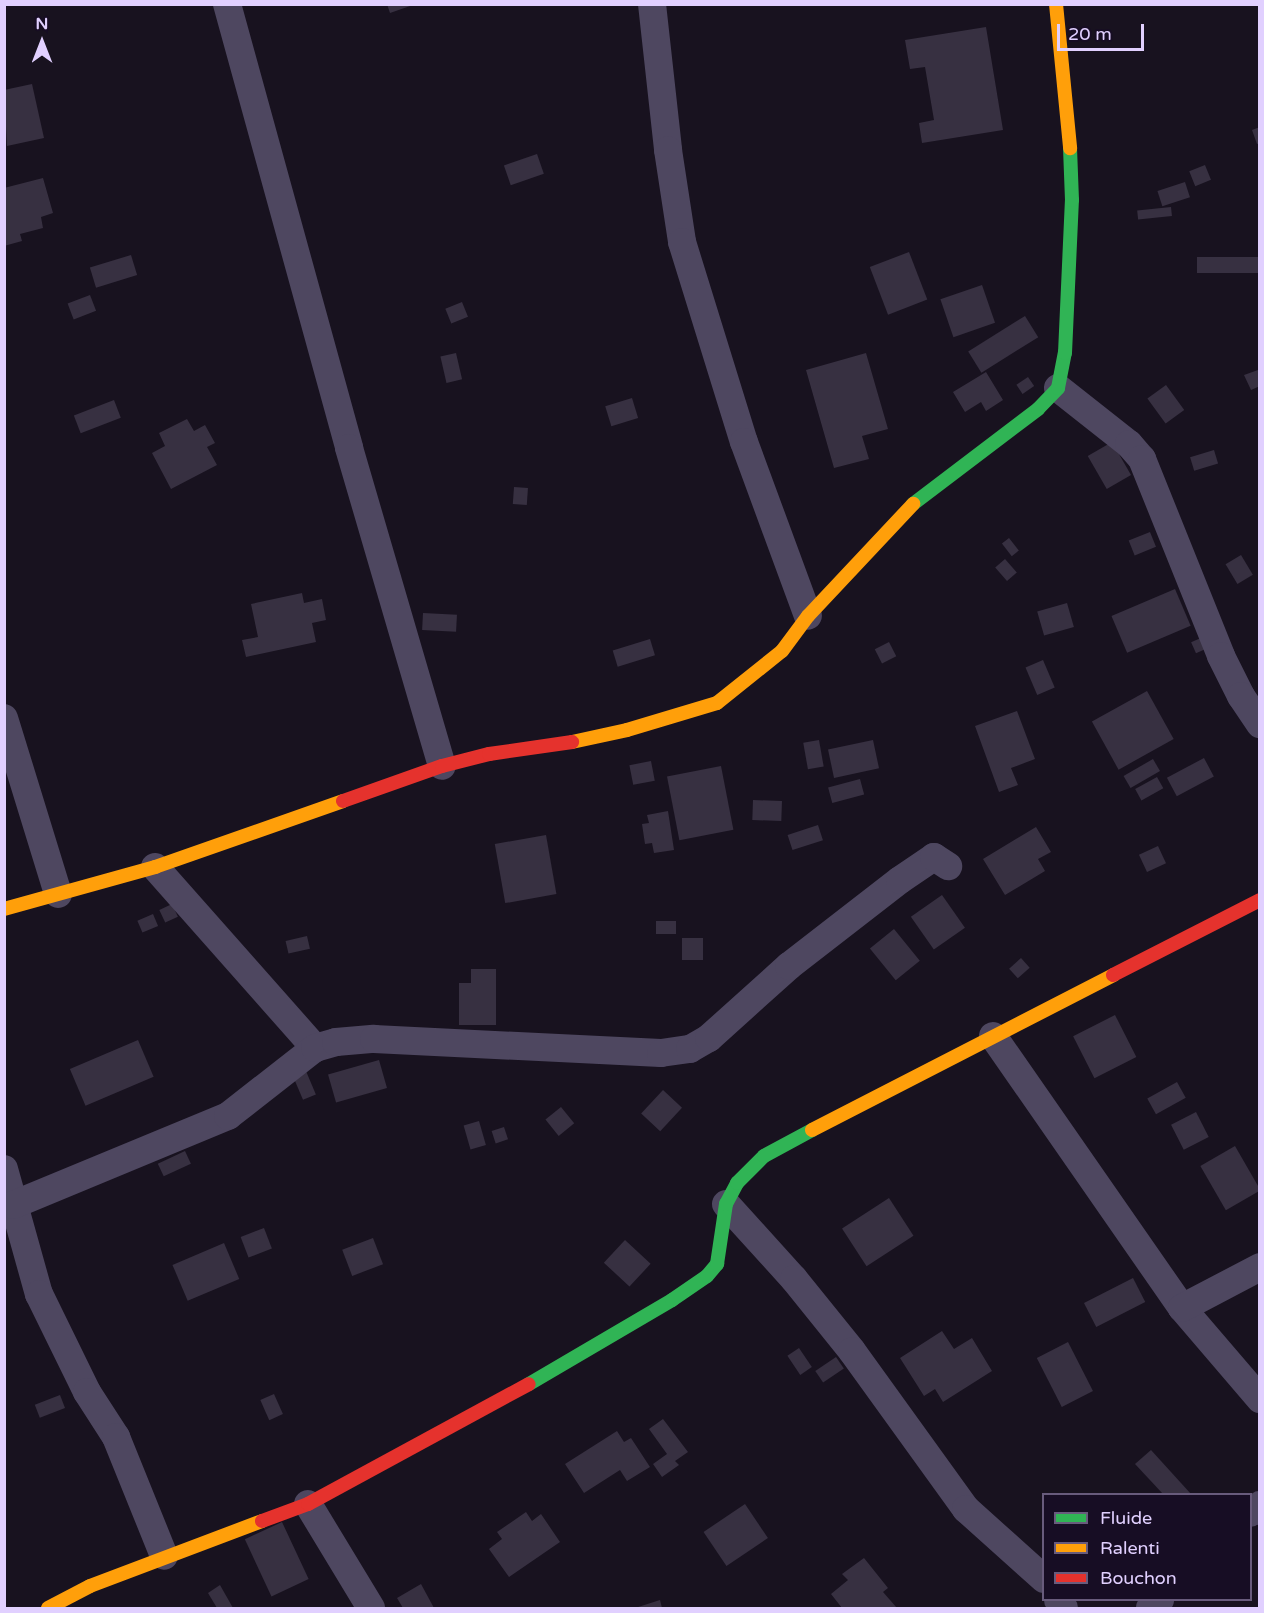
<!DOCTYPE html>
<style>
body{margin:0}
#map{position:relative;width:1264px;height:1613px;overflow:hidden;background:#18121f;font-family:"Varela Round",sans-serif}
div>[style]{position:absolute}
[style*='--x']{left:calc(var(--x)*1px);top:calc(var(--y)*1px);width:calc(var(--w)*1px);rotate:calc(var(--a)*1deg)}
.building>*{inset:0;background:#373041;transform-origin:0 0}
.street>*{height:28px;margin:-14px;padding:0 14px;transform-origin:14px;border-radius:14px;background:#4e4760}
.fast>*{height:14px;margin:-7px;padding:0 7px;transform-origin:7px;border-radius:7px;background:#30b455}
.slow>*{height:14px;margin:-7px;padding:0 7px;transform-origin:7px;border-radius:7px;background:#ff9f0a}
.jam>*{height:14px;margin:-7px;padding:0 7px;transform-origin:7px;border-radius:7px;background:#e5322d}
span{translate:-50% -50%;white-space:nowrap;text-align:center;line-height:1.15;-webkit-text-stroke:5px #170d24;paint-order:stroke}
.frame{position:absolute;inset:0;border:6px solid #e1d0ff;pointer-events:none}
.legend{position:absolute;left:1042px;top:1493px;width:210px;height:108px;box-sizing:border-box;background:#170d24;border:2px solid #685b7c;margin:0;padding:8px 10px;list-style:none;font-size:18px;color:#e1d0ff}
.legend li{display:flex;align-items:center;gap:12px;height:30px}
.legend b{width:30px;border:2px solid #685b7c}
.north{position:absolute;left:12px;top:12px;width:60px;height:60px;-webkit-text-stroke:4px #170d24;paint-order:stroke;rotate:0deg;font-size:16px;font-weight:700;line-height:24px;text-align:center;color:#e1d0ff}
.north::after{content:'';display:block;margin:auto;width:21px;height:27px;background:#e1d0ff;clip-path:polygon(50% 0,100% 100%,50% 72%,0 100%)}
.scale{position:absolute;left:1057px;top:24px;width:87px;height:27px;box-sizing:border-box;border:3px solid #e1d0ff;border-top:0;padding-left:8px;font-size:18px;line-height:21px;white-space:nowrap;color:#e1d0ff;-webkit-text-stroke:4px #170d24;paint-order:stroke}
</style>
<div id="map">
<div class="building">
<div style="clip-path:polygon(387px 4px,413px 4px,413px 5px,390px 13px)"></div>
<div style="clip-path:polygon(986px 27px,1003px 130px,922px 143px,919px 123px,934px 120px,925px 67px,910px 69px,905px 40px)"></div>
<div style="clip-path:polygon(32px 84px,44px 138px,7px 146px,4px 90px)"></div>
<div style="clip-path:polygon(1260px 127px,1260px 143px,1257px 144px,1252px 130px)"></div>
<div style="left:537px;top:154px;width:21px;height:35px;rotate:71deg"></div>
<div style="left:1205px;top:165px;width:16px;height:17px;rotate:68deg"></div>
<div style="clip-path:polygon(43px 178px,53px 213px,41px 217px,43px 228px,20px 234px,22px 241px,4px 246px,4px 188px)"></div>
<div style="left:1185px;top:182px;width:16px;height:29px;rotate:72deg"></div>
<div style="left:1171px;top:207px;width:9px;height:34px;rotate:84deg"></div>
<div style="left:909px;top:252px;width:51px;height:42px;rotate:69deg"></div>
<div style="left:131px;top:255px;width:21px;height:43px;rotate:73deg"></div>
<div style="left:1260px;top:257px;width:16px;height:63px;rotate:90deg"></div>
<div style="left:982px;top:285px;width:40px;height:44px;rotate:71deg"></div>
<div style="left:90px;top:295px;width:17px;height:24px;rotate:69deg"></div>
<div style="left:462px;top:302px;width:16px;height:18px;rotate:68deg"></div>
<div style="left:1025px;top:316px;width:25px;height:67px;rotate:58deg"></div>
<div style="left:456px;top:353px;width:27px;height:16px;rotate:77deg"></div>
<div style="clip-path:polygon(866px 353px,888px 429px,862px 436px,869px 459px,834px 468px,806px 370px)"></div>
<div style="clip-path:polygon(1258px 370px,1260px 386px,1251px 390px,1244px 375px)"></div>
<div style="clip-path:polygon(986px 372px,1003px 400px,986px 411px,981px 402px,965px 412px,953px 392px)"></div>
<div style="left:1028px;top:377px;width:11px;height:14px;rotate:56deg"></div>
<div style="left:1166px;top:385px;width:31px;height:23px;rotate:54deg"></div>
<div style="left:632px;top:398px;width:21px;height:28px;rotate:73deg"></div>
<div style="left:114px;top:400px;width:19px;height:43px;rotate:69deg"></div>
<div style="clip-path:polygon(187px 419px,194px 431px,205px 425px,215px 443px,207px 447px,217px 465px,171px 489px,152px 453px,165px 446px,159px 433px)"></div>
<div style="left:1112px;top:442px;width:38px;height:28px;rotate:60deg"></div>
<div style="left:1214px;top:450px;width:14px;height:25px;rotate:73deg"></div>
<div style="left:514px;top:487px;width:14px;height:17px;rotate:4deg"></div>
<div style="left:1150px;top:532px;width:16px;height:23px;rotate:68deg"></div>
<div style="left:1009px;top:538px;width:16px;height:9px;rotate:52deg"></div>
<div style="left:1241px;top:555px;width:23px;height:18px;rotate:59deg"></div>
<div style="left:1005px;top:559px;width:18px;height:13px;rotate:49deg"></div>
<div style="left:1175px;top:589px;width:40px;height:69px;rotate:67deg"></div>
<div style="clip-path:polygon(302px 593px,304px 603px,322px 599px,326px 620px,312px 623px,316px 642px,246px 657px,242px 640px,258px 637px,251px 604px)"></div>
<div style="left:1067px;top:603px;width:25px;height:31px;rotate:74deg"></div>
<div style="left:423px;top:613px;width:34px;height:17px;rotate:3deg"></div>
<div style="left:1203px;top:637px;width:12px;height:13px;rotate:66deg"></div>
<div style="left:650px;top:639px;width:17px;height:39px;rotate:73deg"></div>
<div style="left:889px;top:642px;width:16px;height:16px;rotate:63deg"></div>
<div style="left:1043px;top:660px;width:30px;height:19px;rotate:67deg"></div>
<div style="left:1147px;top:691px;width:55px;height:63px;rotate:61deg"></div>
<div style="clip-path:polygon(1017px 711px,1035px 759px,1011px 768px,1018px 785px,999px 792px,975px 726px)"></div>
<div style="left:819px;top:740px;width:27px;height:16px;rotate:80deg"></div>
<div style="left:873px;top:740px;width:29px;height:46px;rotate:78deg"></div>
<div style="left:1204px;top:758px;width:21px;height:42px;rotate:62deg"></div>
<div style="left:1153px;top:759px;width:14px;height:34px;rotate:60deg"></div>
<div style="left:651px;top:761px;width:20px;height:22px;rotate:79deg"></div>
<div style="left:721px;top:766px;width:65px;height:55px;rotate:79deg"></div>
<div style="left:1157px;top:777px;width:13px;height:25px;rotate:61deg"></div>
<div style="left:860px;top:779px;width:16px;height:33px;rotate:75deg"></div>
<div style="left:753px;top:800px;width:29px;height:20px;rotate:2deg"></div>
<div style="clip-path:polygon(668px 811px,674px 850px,654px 853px,652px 843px,645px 844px,642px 824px,649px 823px,647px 815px)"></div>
<div style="left:818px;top:825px;width:16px;height:32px;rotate:72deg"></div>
<div style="clip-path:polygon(1036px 827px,1051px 852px,1038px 859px,1045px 871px,1005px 895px,983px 859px)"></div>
<div style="left:546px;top:835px;width:60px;height:52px;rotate:80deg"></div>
<div style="left:1158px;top:846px;width:19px;height:21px;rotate:65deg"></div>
<div style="left:942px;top:895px;width:40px;height:38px;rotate:55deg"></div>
<div style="left:172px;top:904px;width:14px;height:14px;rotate:65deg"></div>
<div style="left:153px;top:914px;width:13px;height:17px;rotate:67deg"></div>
<div style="left:656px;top:921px;width:20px;height:13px"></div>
<div style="left:894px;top:929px;width:41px;height:31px;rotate:51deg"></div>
<div style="left:307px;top:936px;width:13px;height:22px;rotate:77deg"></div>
<div style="left:682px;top:938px;width:21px;height:22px"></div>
<div style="left:1021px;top:958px;width:13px;height:16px;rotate:48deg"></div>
<div style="clip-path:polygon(471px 969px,496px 969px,496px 1025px,459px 1025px,459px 983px,471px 983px)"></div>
<div style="left:1115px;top:1015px;width:47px;height:47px;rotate:63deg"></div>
<div style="left:138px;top:1040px;width:40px;height:74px;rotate:67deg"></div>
<div style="left:379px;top:1060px;width:29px;height:53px;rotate:74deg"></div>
<div style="left:303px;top:1064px;width:33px;height:14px;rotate:67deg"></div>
<div style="left:1177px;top:1082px;width:18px;height:34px;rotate:61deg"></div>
<div style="left:663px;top:1090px;width:26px;height:32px;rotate:43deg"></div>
<div style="left:561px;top:1107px;width:21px;height:20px;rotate:51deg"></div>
<div style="left:1196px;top:1112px;width:28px;height:28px;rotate:63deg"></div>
<div style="left:479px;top:1121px;width:25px;height:16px;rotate:74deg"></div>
<div style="left:504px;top:1127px;width:13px;height:13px;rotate:72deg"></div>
<div style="left:1235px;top:1146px;width:51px;height:40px;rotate:60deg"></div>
<div style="left:185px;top:1151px;width:14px;height:30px;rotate:65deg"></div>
<div style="left:889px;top:1198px;width:45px;height:56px;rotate:57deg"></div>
<div style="left:264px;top:1228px;width:22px;height:25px;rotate:69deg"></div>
<div style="left:373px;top:1238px;width:28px;height:33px;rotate:69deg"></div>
<div style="left:625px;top:1240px;width:35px;height:31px;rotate:43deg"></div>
<div style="left:224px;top:1243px;width:39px;height:56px;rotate:67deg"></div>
<div style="left:1133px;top:1278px;width:27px;height:55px;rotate:63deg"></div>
<div style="clip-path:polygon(942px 1331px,954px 1349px,972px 1338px,992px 1371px,943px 1402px,935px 1389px,924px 1396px,900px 1358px)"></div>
<div style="left:1068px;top:1342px;width:55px;height:35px;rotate:63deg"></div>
<div style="left:799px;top:1348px;width:23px;height:14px;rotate:56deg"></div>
<div style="left:836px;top:1357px;width:14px;height:25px;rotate:56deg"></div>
<div style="left:274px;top:1394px;width:22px;height:15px;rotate:66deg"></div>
<div style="left:60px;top:1395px;width:14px;height:27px;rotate:69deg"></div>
<div style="clip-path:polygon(663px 1419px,688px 1452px,675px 1461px,679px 1465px,662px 1477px,653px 1464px,667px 1454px,649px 1429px)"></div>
<div style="clip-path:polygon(617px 1431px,624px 1442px,631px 1438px,650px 1467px,627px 1481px,620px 1470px,584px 1493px,565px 1464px)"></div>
<div style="clip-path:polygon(1151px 1450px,1191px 1494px,1163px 1494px,1135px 1464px)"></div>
<div style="left:745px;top:1504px;width:41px;height:50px;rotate:56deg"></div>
<div style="clip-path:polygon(526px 1512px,532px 1521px,541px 1514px,560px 1542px,509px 1577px,489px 1549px,502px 1539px,497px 1532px)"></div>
<div style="left:282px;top:1522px;width:63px;height:41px;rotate:65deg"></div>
<div style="clip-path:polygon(864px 1558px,888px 1588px,883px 1592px,897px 1608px,842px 1608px,831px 1594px,848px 1580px,842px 1574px)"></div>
<div style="clip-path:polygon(421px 1584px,434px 1608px,403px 1608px,397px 1598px)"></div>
<div style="clip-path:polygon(220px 1585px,233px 1608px,217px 1608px,208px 1593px)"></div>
<div style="clip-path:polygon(660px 1600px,662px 1608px,635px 1608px)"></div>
</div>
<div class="street">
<div style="--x:227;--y:4;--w:460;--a:74.6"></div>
<div style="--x:349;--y:448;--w:331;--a:73.7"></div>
<div style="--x:652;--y:4;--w:147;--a:83.7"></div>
<div style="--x:668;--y:150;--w:93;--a:81.3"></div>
<div style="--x:682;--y:242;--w:209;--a:72.8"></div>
<div style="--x:744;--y:442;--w:185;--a:69.8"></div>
<div style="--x:1058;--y:388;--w:90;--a:38.3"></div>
<div style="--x:1129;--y:444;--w:20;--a:49"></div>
<div style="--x:1142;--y:459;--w:212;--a:68.1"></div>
<div style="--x:1221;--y:656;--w:45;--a:63.4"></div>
<div style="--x:1241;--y:696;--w:34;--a:56"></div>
<div style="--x:4;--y:718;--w:184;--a:72.9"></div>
<div style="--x:155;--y:867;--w:242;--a:48.5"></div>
<div style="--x:993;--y:1036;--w:331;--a:55.2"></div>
<div style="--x:1182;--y:1308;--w:120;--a:49.4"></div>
<div style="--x:4;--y:1169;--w:130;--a:74.4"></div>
<div style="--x:39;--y:1294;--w:109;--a:63.9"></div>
<div style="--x:87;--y:1392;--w:54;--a:57.2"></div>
<div style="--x:116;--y:1437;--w:128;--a:68"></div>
<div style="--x:726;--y:1204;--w:101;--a:47.8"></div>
<div style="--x:794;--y:1279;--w:92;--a:51.1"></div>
<div style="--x:852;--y:1351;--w:195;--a:54.2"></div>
<div style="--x:966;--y:1509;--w:105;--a:41.9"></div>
<div style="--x:13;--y:1205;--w:233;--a:-22.5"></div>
<div style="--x:228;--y:1116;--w:110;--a:-38"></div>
<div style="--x:315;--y:1048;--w:22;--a:-16"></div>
<div style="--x:336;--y:1042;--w:38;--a:-5"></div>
<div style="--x:374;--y:1039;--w:287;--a:2.8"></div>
<div style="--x:661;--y:1053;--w:29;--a:-8"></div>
<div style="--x:690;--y:1049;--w:22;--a:-30"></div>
<div style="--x:709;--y:1038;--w:108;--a:-42"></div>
<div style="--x:789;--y:966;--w:140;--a:-37.8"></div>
<div style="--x:900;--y:880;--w:41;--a:-34.1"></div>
<div style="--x:934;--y:857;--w:17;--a:33"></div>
<div style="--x:1182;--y:1308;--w:88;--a:-27.7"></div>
<div style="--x:308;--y:1504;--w:122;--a:58.8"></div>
<div style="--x:1250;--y:1513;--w:13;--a:-39"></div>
<div style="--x:1058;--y:1600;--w:10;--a:53"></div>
<div style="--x:1150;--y:1608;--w:13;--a:-39"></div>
</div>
<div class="fast">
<div style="--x:913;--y:504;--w:157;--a:-37.2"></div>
<div style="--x:1038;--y:409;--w:29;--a:-46"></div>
<div style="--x:1058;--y:388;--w:36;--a:-79"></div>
<div style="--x:1065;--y:353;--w:153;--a:-87.4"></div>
<div style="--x:1072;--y:200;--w:52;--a:-92.2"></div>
<div style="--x:529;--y:1384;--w:166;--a:-30.4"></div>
<div style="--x:672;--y:1300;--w:42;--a:-34.4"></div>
<div style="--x:707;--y:1276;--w:16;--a:-50"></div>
<div style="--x:717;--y:1264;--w:61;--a:-81.5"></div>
<div style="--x:726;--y:1204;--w:24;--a:-62"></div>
<div style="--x:737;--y:1183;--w:38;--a:-45"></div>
<div style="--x:764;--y:1156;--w:55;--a:-28.4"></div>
</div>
<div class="slow">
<div style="--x:1056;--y:4;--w:145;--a:84.4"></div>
<div style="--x:572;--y:742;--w:56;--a:-12.3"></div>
<div style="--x:627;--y:730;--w:94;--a:-16.7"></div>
<div style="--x:717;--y:703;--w:83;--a:-38.7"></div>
<div style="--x:782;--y:651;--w:44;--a:-53.4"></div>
<div style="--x:808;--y:616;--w:154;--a:-46.8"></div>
<div style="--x:4;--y:909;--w:157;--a:-15.5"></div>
<div style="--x:155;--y:867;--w:199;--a:-19.3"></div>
<div style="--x:812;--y:1130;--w:339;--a:-27.2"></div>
<div style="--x:48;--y:1608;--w:47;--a:-27.6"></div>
<div style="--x:90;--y:1586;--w:184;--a:-20.7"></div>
</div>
<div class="jam">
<div style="--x:343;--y:801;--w:105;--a:-19.5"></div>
<div style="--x:442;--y:766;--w:49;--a:-14.3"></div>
<div style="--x:489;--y:754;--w:84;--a:-8.2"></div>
<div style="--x:1113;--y:975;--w:165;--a:-27"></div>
<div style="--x:262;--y:1521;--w:49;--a:-20.3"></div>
<div style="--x:308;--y:1504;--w:251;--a:-28.5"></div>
</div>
<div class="frame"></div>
<ul class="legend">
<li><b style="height:8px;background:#30b455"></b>Fluide</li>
<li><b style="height:8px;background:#ff9f0a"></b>Ralenti</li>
<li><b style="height:8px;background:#e5322d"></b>Bouchon</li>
</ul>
<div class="north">N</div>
<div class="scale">20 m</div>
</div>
